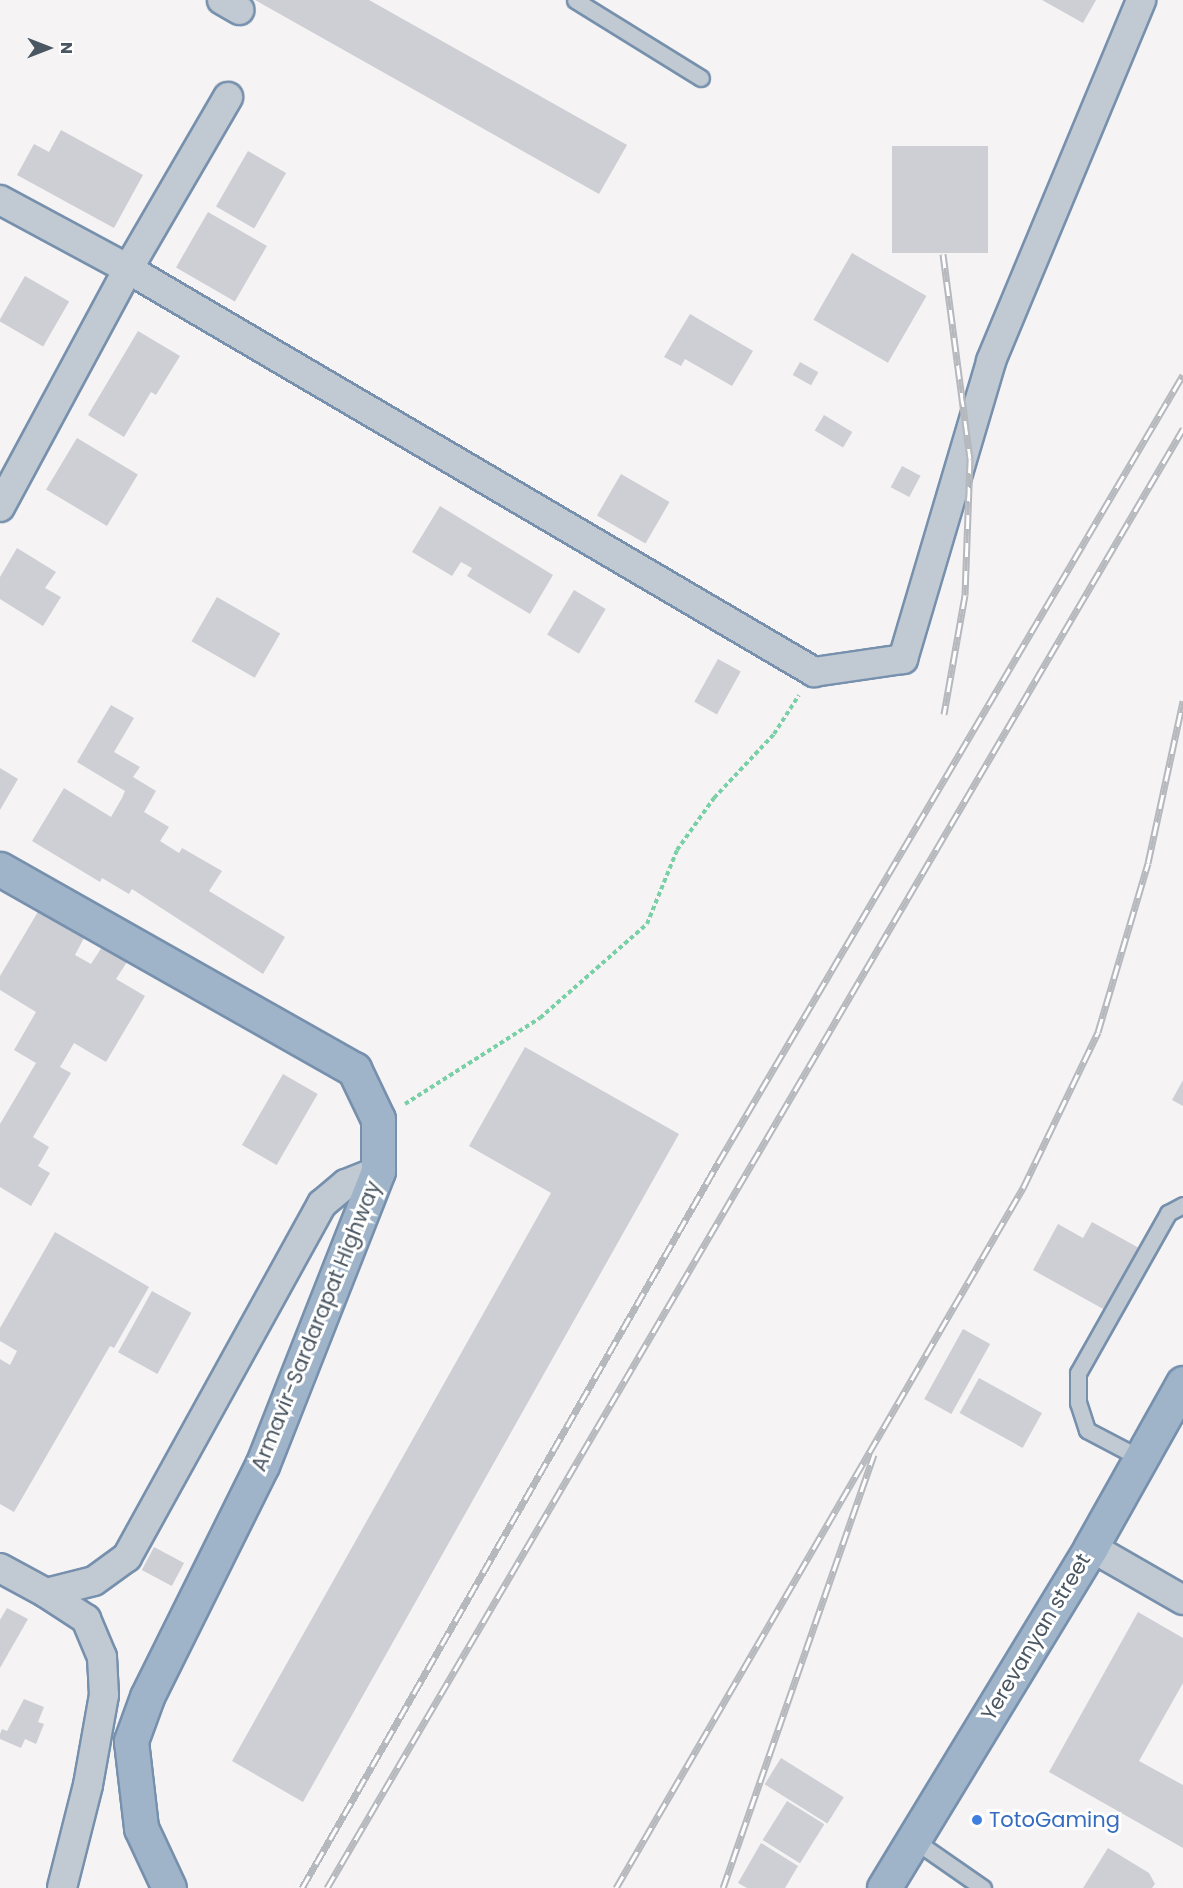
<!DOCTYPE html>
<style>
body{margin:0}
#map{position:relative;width:1183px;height:1888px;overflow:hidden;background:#f5f3f3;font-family:Poppins,sans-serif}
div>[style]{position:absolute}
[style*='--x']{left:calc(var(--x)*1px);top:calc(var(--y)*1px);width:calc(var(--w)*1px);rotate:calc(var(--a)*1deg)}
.building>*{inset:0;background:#cdcfd5;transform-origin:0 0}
.path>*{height:4px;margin-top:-2px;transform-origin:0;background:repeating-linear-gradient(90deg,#7ad0a6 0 4.5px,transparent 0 7.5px)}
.roads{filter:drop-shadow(2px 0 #7690ad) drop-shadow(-2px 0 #7690ad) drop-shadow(0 2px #7690ad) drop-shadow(0 -2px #7690ad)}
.service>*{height:15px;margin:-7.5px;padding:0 7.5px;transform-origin:7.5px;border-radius:7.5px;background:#c1cad2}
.minor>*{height:28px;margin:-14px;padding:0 14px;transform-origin:14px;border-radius:14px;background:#c1cad2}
.trunk>*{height:33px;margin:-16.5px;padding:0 16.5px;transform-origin:16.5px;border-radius:16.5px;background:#9fb4c9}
.rail>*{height:7px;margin-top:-3.5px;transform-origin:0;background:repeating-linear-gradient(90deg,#fff 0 14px,#b5b8bd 0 28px);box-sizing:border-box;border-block:2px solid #b5b8bd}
.dots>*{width:16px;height:16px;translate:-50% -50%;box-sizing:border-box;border:3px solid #fff;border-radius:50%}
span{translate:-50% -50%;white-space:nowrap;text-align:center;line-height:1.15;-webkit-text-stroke:6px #fff;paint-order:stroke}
.street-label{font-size:21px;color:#4a5661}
.shop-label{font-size:21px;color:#366cbe}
.left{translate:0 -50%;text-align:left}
.north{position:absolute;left:18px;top:18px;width:60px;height:60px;-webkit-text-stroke:4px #fff;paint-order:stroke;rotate:90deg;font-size:16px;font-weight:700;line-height:24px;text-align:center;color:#4a5661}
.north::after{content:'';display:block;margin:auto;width:21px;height:27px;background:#4a5661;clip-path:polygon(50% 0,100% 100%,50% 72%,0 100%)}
</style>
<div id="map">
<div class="building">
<div style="clip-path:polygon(255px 0,369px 0,627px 145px,599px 194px)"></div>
<div style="clip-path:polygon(1042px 0,1096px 0,1083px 23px)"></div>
<div style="clip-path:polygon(61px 130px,143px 175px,114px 228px,17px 175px,34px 144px,49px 152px)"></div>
<div style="left:892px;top:146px;width:96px;height:107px"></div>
<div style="left:248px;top:151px;width:44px;height:64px;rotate:30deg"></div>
<div style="left:208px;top:212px;width:68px;height:64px;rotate:30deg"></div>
<div style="left:852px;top:253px;width:86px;height:77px;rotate:30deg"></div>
<div style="left:25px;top:276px;width:51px;height:52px;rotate:30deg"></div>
<div style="clip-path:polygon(690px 314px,753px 351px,732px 386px,685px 359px,681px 366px,664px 357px)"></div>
<div style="clip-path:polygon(138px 331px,180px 356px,156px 395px,151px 392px,124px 437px,88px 415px)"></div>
<div style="left:800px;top:362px;width:21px;height:15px;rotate:29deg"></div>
<div style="left:824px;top:415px;width:33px;height:18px;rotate:31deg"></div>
<div style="left:77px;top:438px;width:71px;height:60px;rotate:31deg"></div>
<div style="left:902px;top:466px;width:21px;height:24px;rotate:28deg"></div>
<div style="left:621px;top:474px;width:56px;height:48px;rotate:30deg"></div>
<div style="clip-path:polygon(440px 506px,553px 575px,530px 614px,467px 576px,472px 568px,461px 562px,452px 576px,412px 552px)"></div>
<div style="clip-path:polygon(17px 548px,56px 572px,45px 588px,61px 597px,43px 626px,0 599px,0 577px)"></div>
<div style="left:574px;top:590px;width:37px;height:52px;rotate:31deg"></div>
<div style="left:217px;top:597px;width:73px;height:51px;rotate:30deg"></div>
<div style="left:718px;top:659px;width:26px;height:49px;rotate:29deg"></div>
<div style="clip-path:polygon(111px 705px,134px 718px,114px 752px,140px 767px,133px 777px,156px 791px,144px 812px,169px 827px,160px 841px,179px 853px,182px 848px,222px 871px,209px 891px,285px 937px,263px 974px,132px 889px,129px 894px,102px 878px,100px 882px,32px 841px,64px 788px,111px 817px,122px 798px,125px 791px,77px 762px)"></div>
<div style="clip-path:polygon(0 768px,18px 779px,0 810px)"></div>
<div style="clip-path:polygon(39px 910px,84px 938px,75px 955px,91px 964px,102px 947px,127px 962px,116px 979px,145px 996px,106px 1062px,74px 1043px,60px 1067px,71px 1073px,33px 1137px,49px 1147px,38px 1166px,50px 1173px,31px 1206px,0 1187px,0 1124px,36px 1063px,14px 1050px,36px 1012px,0 990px,0 976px)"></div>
<div style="clip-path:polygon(525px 1047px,679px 1134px,303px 1802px,232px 1761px,551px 1193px,469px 1146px)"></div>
<div style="left:283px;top:1074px;width:40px;height:82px;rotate:30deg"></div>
<div style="clip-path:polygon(1183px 1080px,1183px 1106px,1172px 1100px)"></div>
<div style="clip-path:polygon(1092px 1222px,1139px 1248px,1105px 1310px,1033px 1270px,1058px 1224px,1083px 1238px)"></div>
<div style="clip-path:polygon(55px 1232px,149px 1287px,114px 1348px,110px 1346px,14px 1512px,0 1504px,0 1359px,10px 1365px,17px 1351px,0 1341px,0 1328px)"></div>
<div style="left:152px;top:1291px;width:45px;height:70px;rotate:29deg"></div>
<div style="left:963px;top:1329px;width:31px;height:80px;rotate:29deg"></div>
<div style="left:979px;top:1378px;width:72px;height:40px;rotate:29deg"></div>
<div style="left:154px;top:1547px;width:34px;height:26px;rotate:28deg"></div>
<div style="clip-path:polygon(7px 1608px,28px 1619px,0 1668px,0 1620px)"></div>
<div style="clip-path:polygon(1138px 1612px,1183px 1638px,1183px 1683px,1139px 1761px,1183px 1785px,1183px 1848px,1049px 1772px)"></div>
<div style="clip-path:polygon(24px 1699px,44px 1707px,38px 1722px,44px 1724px,36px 1744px,25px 1739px,21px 1748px,0 1739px,0 1734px,2px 1729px,7px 1731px)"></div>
<div style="left:781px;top:1758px;width:74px;height:31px;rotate:32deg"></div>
<div style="left:787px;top:1801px;width:44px;height:46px;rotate:32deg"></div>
<div style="clip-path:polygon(761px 1843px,798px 1866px,785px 1888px,747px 1888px,738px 1883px)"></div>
<div style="clip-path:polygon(1108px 1848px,1149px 1873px,1155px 1884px,1152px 1888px,1083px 1888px)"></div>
</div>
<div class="path">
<div style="--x:405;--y:1104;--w:160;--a:-32.5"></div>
<div style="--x:540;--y:1018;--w:142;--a:-41.3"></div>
<div style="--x:647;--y:924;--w:80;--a:-67.9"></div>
<div style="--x:677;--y:850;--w:64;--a:-54.6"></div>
<div style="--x:714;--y:798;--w:88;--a:-46.8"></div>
<div style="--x:774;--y:734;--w:46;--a:-57.3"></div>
</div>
<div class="roads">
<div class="service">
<div style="--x:575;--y:0;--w:148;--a:31.8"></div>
<div style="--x:1140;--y:1458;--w:60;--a:-152.2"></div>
<div style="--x:1087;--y:1430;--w:28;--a:-108"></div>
<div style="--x:1078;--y:1403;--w:30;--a:-90"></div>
<div style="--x:1078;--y:1373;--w:184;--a:-60.6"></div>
<div style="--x:1168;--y:1213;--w:17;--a:-28"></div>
<div style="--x:914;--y:1840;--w:84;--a:34.8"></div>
</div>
<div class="minor">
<div style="--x:222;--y:0;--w:20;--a:30"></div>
<div style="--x:0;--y:200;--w:145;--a:28.3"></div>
<div style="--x:128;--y:269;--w:796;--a:30.43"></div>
<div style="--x:814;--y:672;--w:90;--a:-8.3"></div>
<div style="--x:903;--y:659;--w:311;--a:-73.5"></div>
<div style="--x:991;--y:361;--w:391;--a:-67.4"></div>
<div style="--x:0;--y:507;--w:270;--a:-61.7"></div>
<div style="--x:128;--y:269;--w:199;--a:-59.8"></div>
<div style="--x:1091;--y:1547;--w:106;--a:29.9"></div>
<div style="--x:0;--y:1568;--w:52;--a:28.5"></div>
<div style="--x:46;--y:1593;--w:49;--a:-14"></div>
<div style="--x:94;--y:1581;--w:41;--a:-36"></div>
<div style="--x:127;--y:1557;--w:403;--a:-61.1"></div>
<div style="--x:322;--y:1204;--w:31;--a:-40"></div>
<div style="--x:346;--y:1184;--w:35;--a:-22"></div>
<div style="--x:46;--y:1593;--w:48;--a:33"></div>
<div style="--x:86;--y:1619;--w:41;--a:67.2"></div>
<div style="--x:102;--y:1657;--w:38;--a:87"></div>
<div style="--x:104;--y:1695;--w:91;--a:100.1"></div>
<div style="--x:88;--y:1785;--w:106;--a:104.2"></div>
</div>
<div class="trunk">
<div style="--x:0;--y:869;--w:407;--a:29.5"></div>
<div style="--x:354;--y:1069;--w:55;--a:64.4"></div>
<div style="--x:378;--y:1119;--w:52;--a:90"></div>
<div style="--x:378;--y:1171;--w:316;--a:111.5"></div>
<div style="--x:262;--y:1465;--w:259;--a:116.4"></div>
<div style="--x:147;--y:1697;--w:47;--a:110"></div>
<div style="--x:131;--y:1741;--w:88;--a:83.4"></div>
<div style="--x:141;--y:1828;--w:66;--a:65"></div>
<div style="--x:884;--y:1888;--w:399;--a:-58.7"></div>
<div style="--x:1091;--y:1547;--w:188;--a:-60.7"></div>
</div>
</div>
<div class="rail">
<div style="--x:943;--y:254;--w:207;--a:82.5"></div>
<div style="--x:970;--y:459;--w:136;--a:92.1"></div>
<div style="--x:965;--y:595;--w:121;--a:100"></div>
<div style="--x:302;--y:1888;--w:836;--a:-60.15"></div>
<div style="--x:718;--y:1163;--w:915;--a:-59.46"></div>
<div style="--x:327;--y:1888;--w:1692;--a:-59.6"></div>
<div style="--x:616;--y:1888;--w:810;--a:-59.83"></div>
<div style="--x:1023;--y:1188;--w:173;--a:-64.3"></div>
<div style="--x:1098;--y:1032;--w:176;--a:-73.5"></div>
<div style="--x:1148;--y:863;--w:166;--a:-77.8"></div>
<div style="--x:723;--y:1888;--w:459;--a:-70.8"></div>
</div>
<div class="dots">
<div style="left:977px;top:1820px;background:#3f7fe0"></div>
</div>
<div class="street-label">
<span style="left:316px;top:1326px;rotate:-68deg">Armavir-Sardarapat Highway</span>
<span style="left:1036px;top:1637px;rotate:-59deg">Yerevanyan street</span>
</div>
<div class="shop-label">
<span class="left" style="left:989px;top:1820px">TotoGaming</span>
</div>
<div class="north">N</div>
</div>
